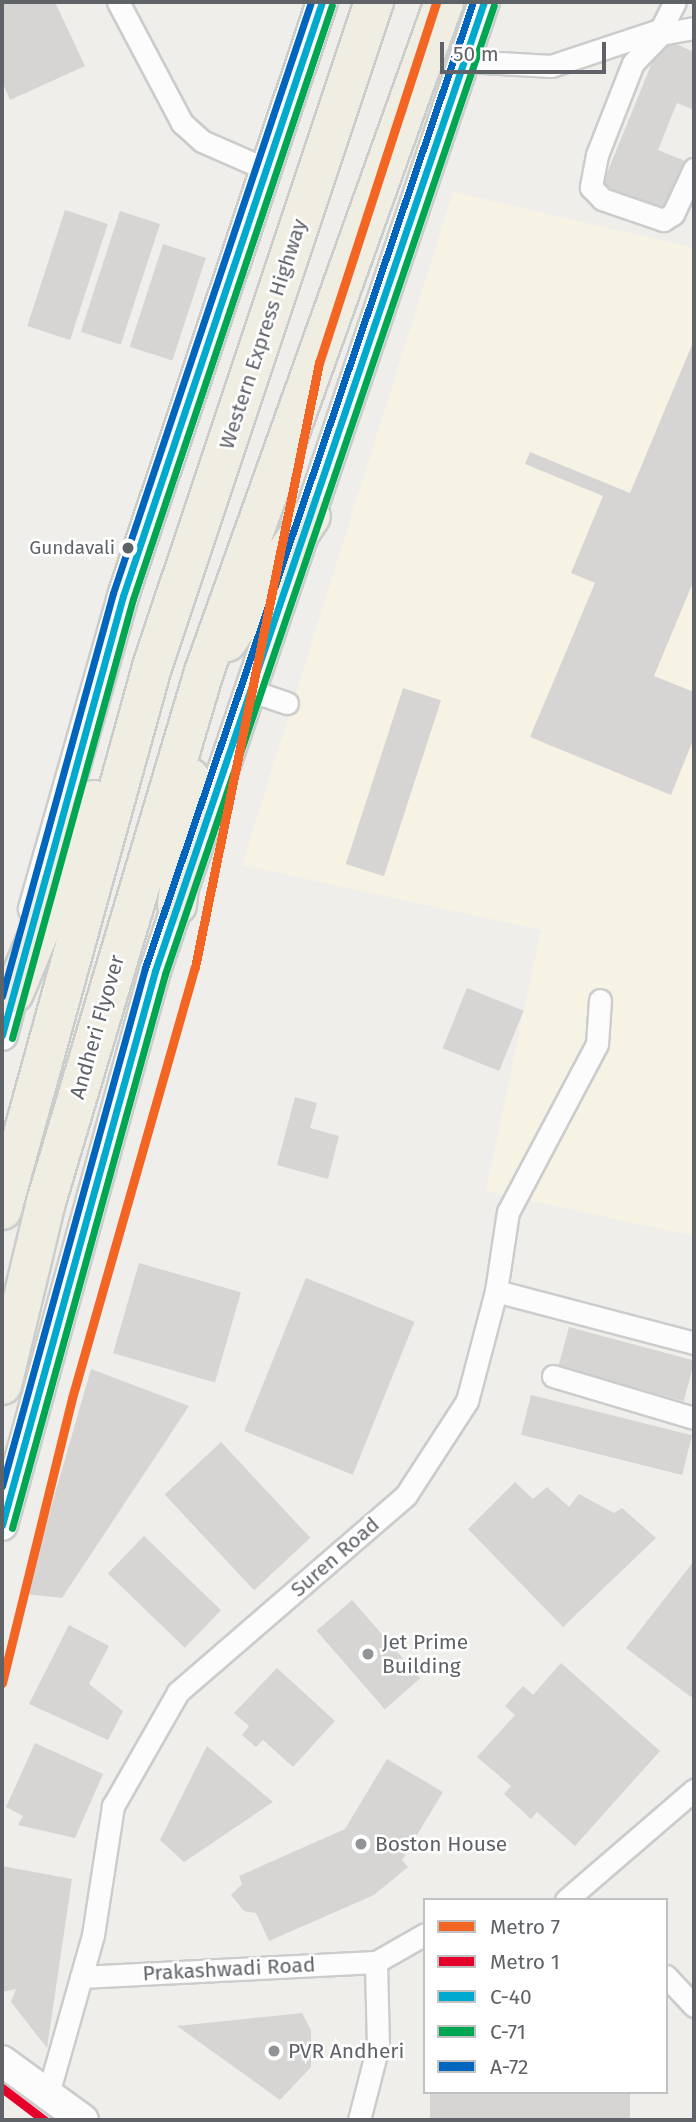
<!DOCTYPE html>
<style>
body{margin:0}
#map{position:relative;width:696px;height:2122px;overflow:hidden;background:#efeeea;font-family:"Fira Sans",sans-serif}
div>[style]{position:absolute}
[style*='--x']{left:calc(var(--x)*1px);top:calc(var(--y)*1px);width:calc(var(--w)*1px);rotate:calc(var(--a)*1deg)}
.commercial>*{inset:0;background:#f7f3e4}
.building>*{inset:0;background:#d6d5d3;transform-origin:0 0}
.roads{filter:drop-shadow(2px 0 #cbcccc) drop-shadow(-2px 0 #cbcccc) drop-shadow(0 2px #cbcccc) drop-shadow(0 -2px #cbcccc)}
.street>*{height:21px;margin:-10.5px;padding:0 10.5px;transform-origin:10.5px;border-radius:10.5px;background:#fdfcfc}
.secondary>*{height:30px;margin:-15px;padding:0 15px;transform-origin:15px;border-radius:15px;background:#fdfcfc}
.highway>*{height:38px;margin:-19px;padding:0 19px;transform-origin:19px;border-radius:19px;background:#f0ede3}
.bus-1>*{height:7px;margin:-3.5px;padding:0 3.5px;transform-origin:3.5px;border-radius:3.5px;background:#00a9ce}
.bus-2>*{height:7px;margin:-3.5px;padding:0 3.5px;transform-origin:3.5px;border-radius:3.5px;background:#00a651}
.bus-3>*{height:7px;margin:-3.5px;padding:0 3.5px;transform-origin:3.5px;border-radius:3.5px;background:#0065bd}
.metro-1>*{height:9px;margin:-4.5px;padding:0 4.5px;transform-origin:4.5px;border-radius:4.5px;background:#f26522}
.metro-2>*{height:9px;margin:-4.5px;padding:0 4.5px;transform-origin:4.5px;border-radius:4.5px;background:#e4002b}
.dots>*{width:19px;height:19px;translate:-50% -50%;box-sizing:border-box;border:4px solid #fff;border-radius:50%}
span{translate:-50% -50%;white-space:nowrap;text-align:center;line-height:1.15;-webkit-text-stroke:5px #fff;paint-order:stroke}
.bus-label{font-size:19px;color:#5f6368}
.right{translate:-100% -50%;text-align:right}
.street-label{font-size:21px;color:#5f6368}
.poi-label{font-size:21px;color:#5f6368}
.left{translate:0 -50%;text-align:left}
.frame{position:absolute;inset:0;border:4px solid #5f6368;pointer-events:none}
.legend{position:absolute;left:423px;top:1898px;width:245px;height:196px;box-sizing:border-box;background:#fff;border:2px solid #bfc1c3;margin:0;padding:9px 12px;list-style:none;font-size:21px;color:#5f6368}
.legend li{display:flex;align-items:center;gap:14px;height:35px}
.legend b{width:35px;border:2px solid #bfc1c3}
.scale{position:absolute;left:440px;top:42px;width:166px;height:32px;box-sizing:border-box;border:4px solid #5f6368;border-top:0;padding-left:9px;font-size:21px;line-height:24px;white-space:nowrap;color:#5f6368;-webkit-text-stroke:5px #fff;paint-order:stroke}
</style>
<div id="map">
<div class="commercial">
<div style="clip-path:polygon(453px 192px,694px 248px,694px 1236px,486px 1191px,541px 930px,242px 865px)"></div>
</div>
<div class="building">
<div style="clip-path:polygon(2px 2px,55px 2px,85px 66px,10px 100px,2px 81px)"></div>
<div style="clip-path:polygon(662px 38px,694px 52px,694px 110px,677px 103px,658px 150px,685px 161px,664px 213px,601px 188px)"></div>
<div style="left:65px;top:210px;width:45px;height:122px;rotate:18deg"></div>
<div style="left:120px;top:211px;width:42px;height:127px;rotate:18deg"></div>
<div style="left:163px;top:244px;width:45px;height:108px;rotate:18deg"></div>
<div style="clip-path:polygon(694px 340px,694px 580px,654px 676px,694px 692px,694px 738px,671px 795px,530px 737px,595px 583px,571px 573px,603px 496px,525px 464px,530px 452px,630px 493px)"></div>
<div style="left:403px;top:688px;width:40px;height:185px;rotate:18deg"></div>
<div style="left:467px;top:988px;width:61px;height:65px;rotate:22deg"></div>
<div style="clip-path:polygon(295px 1097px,317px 1103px,310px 1128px,339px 1136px,328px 1179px,277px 1165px)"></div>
<div style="left:139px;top:1263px;width:106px;height:94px;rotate:16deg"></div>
<div style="left:306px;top:1278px;width:117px;height:165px;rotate:22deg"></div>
<div style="left:569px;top:1327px;width:130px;height:42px;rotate:15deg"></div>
<div style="clip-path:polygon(91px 1369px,189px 1406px,62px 1598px,26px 1594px)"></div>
<div style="left:531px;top:1395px;width:166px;height:41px;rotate:14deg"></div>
<div style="left:221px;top:1442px;width:131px;height:77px;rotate:47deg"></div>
<div style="clip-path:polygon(515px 1482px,533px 1499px,547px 1487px,569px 1507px,579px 1494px,614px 1513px,622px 1508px,656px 1538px,563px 1627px,468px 1529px)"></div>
<div style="left:144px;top:1536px;width:107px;height:52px;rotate:44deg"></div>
<div style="clip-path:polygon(694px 1561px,694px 1694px,691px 1697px,626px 1648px)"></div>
<div style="left:352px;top:1600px;width:104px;height:47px;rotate:49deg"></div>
<div style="clip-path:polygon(69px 1625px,109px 1646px,89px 1684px,123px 1711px,108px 1740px,29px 1704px)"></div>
<div style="clip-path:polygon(561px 1663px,660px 1751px,575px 1846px,537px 1812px,531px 1819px,504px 1794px,511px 1786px,477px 1757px,515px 1715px,505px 1706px,523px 1686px,533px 1695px)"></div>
<div style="clip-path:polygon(277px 1668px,335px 1721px,293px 1767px,263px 1740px,256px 1747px,242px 1735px,249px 1726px,234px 1713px)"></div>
<div style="clip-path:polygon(35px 1743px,103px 1774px,75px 1838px,18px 1825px,23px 1816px,6px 1807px)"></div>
<div style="clip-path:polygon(207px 1746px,273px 1802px,184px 1862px,160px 1840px)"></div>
<div style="clip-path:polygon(387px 1759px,443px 1792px,402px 1860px,408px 1867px,374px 1895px,269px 1941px,256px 1913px,244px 1911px,231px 1895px,242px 1884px,239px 1876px,345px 1829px)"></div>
<div style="clip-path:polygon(2px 1866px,72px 1879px,47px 2048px,11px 2002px,16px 1989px,2px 1992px)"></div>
<div style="clip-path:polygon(302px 2013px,311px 2030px,311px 2067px,280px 2100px,177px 2026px)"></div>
<div style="left:430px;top:2092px;width:200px;height:29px"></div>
</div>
<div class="roads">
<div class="street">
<div style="--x:118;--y:2;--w:137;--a:62.1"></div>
<div style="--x:182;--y:123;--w:27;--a:42"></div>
<div style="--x:202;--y:141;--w:72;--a:23.7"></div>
<div style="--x:694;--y:28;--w:34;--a:170"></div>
<div style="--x:661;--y:34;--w:40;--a:134"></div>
<div style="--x:633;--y:63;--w:99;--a:111.4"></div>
<div style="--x:597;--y:155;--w:33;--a:101"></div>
<div style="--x:591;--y:187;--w:16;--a:47"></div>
<div style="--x:602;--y:199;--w:65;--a:19"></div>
<div style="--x:663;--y:220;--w:12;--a:-31"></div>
<div style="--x:673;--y:214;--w:50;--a:-65"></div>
<div style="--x:661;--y:29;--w:30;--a:-63"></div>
<div style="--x:465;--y:61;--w:86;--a:3.3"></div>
<div style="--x:551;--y:66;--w:120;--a:-18.4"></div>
<div style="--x:252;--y:691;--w:37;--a:19"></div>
<div style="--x:496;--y:1291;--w:205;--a:14.7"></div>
<div style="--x:553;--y:1376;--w:147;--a:16.6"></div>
<div style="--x:566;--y:1900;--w:169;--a:-40.7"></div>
<div style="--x:666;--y:1976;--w:41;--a:47"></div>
<div style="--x:81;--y:1977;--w:295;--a:-2.9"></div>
<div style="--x:376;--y:1962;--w:56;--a:-29.7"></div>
<div style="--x:48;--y:2094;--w:165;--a:-74.2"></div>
<div style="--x:93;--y:1935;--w:131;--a:-81.2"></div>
<div style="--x:113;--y:1806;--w:131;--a:-60.3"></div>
<div style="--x:178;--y:1692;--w:301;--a:-40.8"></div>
<div style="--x:406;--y:1495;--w:112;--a:-57"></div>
<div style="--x:467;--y:1401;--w:114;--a:-75.2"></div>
<div style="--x:496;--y:1291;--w:80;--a:-81.4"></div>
<div style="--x:508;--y:1212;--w:190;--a:-62.1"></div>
<div style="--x:597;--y:1044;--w:44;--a:-86.1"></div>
<div style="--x:359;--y:2120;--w:76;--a:-75.6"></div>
<div style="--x:378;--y:2046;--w:84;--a:-91.4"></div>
</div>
<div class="secondary">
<div style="--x:34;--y:909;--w:325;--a:-74.1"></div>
<div style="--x:123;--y:596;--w:626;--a:-71.48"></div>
<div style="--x:2;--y:1035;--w:63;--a:-75.3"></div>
<div style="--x:2;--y:1525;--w:575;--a:-74.56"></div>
<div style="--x:155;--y:971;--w:1023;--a:-71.25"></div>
<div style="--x:2;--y:2061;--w:100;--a:36.1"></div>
</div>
<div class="highway">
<div style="--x:227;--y:642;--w:151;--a:-56.3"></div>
<div style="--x:177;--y:905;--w:128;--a:-84.2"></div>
<div style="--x:14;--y:993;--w:209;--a:-67.5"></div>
<div style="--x:2;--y:1210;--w:563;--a:-74.56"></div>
<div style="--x:152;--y:667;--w:701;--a:-71.54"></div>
<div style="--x:2;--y:1385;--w:188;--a:-76.5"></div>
<div style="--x:46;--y:1202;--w:553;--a:-73.4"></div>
<div style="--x:204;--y:672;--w:712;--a:-70.29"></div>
</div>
</div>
<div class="bus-1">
<div style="--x:2;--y:1035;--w:455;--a:-74.6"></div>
<div style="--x:123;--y:596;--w:626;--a:-71.48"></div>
<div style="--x:2;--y:1525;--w:575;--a:-74.56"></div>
<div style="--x:155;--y:971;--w:1023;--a:-71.25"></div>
</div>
<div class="bus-2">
<div style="--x:12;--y:1038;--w:455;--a:-74.6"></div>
<div style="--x:133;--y:599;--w:626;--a:-71.48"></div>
<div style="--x:12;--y:1528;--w:575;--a:-74.56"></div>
<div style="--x:165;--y:974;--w:1023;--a:-71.25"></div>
</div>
<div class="bus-3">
<div style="--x:2;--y:996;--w:418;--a:-74.6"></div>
<div style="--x:113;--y:593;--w:623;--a:-71.48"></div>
<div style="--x:2;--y:1486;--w:537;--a:-74.57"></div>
<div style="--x:145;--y:968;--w:1020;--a:-71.25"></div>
</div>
<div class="metro-1">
<div style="--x:2;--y:1683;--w:293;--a:-76.2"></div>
<div style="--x:72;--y:1398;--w:448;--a:-74.1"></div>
<div style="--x:195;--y:967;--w:617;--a:-78.4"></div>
<div style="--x:319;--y:363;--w:379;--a:-72"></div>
</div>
<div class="metro-2">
<div style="--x:2;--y:2088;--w:53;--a:37.3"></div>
</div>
<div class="dots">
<div style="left:128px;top:548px;background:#5f6368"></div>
<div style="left:368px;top:1654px;background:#919496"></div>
<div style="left:361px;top:1844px;background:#919496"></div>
<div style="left:274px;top:2051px;background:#919496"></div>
</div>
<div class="bus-label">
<span class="right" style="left:115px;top:548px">Gundavali</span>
</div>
<div class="street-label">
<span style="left:263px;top:334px;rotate:-72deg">Western Express Highway</span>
<span style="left:97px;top:1027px;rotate:-74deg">Andheri Flyover</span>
<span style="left:335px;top:1557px;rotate:-41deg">Suren Road</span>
<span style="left:229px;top:1969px;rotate:-3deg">Prakashwadi Road</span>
</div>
<div class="poi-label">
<span class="left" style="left:382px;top:1654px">Jet Prime<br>Building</span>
<span class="left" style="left:375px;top:1844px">Boston House</span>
<span class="left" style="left:288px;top:2051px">PVR Andheri</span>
</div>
<div class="frame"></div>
<ul class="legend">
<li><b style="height:9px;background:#f26522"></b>Metro 7</li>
<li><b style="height:9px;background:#e4002b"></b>Metro 1</li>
<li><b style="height:9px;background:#00a9ce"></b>C-40</li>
<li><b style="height:9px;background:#00a651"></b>C-71</li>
<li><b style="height:9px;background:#0065bd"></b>A-72</li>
</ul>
<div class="scale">50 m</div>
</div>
